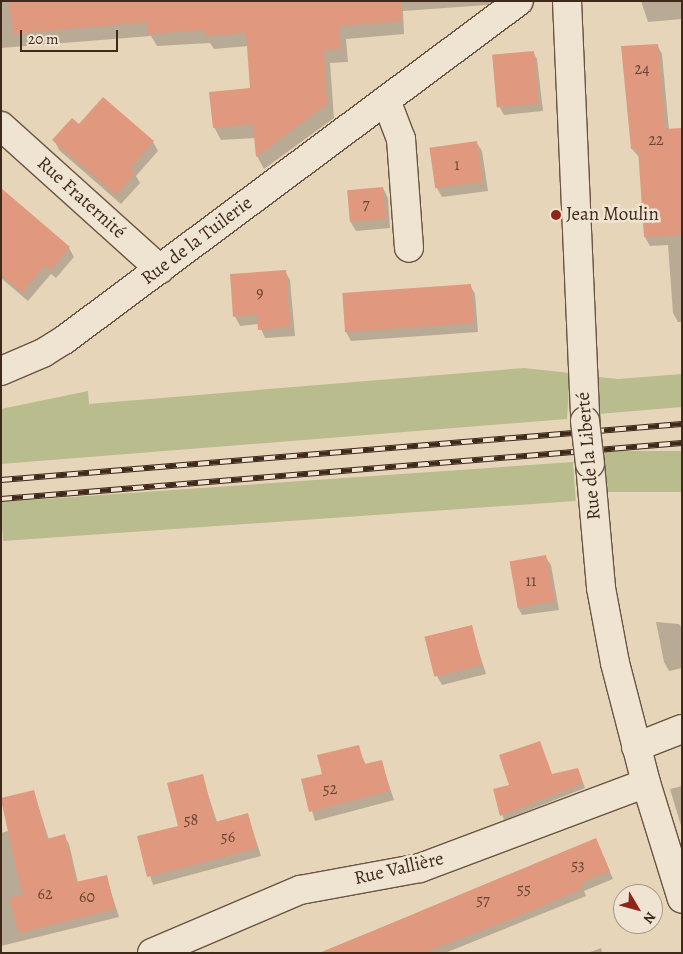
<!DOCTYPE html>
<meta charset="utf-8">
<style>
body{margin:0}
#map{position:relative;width:683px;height:954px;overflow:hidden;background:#e7d5b9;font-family:Alegreya,serif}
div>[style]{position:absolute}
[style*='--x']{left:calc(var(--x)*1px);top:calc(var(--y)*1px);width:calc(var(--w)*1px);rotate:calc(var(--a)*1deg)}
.green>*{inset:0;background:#b9bc8c;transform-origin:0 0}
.shadow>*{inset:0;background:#0003}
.building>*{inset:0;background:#e0987e;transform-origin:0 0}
.roads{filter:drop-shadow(1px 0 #695442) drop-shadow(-1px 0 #695442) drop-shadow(0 1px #695442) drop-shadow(0 -1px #695442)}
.minor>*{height:28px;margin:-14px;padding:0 14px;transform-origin:14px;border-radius:14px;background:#efe4d2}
.rail>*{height:5.5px;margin-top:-2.75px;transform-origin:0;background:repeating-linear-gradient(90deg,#efe4d2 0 11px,#3f291b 0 22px);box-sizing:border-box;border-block:1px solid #3f291b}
.bridges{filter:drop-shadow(1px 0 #695442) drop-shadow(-1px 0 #695442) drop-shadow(0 1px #695442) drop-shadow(0 -1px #695442)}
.minor-bridge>*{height:28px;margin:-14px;padding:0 14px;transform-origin:14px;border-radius:14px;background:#efe4d2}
.dots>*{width:14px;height:14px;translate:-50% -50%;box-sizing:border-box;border:2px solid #efe4d2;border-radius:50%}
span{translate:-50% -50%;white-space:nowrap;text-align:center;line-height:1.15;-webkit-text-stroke:5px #efe4d2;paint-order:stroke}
.number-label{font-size:16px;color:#674534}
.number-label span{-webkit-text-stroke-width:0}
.street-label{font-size:19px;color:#3f291b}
.poi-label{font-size:19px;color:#3f291b}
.left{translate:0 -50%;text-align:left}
.frame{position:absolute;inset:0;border:2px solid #3f291b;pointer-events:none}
.north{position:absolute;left:613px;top:884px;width:50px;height:50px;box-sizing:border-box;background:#efe4d2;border:1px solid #a99989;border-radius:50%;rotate:127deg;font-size:14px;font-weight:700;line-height:20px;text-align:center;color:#3f291b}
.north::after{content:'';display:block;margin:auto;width:18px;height:22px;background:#8f2418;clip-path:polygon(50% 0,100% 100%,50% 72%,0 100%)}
.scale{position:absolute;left:20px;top:30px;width:98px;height:22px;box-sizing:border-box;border:2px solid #3f291b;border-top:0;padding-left:6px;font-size:15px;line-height:18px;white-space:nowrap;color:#3f291b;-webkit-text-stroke:4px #efe4d2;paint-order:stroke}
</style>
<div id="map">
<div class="green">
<div style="clip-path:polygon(524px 368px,570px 373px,567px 419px,1px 464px,1px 409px,88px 391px,89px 404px)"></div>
<div style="clip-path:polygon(682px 374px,682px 407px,598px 414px,598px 377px,618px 379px)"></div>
<div style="left:682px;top:451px;width:41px;height:78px;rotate:90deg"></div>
<div style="left:573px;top:462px;width:39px;height:574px;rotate:86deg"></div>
</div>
<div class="shadow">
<div style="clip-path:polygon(1px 1px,493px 1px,487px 5px,403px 11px,404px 34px,346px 39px,348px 62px,330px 63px,334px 118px,264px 169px,257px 156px,256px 138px,221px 140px,214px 127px,252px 89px,248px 46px,214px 49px,210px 43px,157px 46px,151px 36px,1px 48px)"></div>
<div style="clip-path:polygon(641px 1px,682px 1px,682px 19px,648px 22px)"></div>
<div style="clip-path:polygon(657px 45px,662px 54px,669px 130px,682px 130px,682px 322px,678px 322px,673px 313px,668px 245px,650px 246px,645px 237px,640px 158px,632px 149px)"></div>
<div style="clip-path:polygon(533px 52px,537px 59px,543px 111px,504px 115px,500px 108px)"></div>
<div style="clip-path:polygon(80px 126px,153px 142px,158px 151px,136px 176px,140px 183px,121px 204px,59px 150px,54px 140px)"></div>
<div style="clip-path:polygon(476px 142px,482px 151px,488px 191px,442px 197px,437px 188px,431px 149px)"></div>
<div style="clip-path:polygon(383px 188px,388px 198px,390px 228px,356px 231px,350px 221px)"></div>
<div style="clip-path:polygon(1px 201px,69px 248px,74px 257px,56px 278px,51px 274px,28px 301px,1px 278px)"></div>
<div style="clip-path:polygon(285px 271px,290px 280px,295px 336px,265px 338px,259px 324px,240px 326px,235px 316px)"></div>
<div style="clip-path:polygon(470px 285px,475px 294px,478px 332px,351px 341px,346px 332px,343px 295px)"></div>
<div style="clip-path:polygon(545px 556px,551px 565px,559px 610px,522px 615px,517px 606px)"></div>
<div style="clip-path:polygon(656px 622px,679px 624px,682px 628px,682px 668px,669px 671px,664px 662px)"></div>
<div style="clip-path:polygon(471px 627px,486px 674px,442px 685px,437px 676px)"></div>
<div style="clip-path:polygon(358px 747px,366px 765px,381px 761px,394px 800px,315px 821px,303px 780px,323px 775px)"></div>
<div style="clip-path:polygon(578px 769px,585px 788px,504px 820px,495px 790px)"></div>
<div style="clip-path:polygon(202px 776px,217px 822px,248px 815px,261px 856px,153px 885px,138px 837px,180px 827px)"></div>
<div style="clip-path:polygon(682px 786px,682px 829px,670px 789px)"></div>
<div style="clip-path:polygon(34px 792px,49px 840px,64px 836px,69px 844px,78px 883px,106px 876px,119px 917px,1px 946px,1px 833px,8px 831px,1px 800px)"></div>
<div style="clip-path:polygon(596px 840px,613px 879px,584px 891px,586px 896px,445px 953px,319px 953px)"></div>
<div style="clip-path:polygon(601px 948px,602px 953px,588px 953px)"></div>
</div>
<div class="building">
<div style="clip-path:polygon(9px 1px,401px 1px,402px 21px,339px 26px,341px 49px,324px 50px,327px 104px,256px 157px,253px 124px,213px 128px,209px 92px,250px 88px,246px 33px,205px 36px,204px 30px,148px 34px,147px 22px,13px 34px)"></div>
<div style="clip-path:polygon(658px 44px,665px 129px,682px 128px,682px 235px,644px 237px,638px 149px,631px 149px,621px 46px)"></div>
<div style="left:534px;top:51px;width:53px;height:42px;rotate:85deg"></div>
<div style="clip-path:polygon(103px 97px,154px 141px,130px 168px,135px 173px,116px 195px,52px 140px,72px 118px,79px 124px)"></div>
<div style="left:477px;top:141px;width:41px;height:48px;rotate:82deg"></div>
<div style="left:383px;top:187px;width:32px;height:36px;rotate:85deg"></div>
<div style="clip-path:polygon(1px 188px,70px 247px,51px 270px,45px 265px,22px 293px,1px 275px)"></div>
<div style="clip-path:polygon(286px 270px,290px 327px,258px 330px,257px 314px,233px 317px,230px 274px)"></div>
<div style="left:471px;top:284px;width:39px;height:129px;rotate:86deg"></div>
<div style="left:546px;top:555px;width:47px;height:37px;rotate:80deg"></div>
<div style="left:472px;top:625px;width:41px;height:49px;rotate:76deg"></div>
<div style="clip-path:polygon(540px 741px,552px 774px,578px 768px,583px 783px,500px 816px,493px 789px,509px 785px,499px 755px)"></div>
<div style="clip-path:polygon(359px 745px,364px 764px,382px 760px,390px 791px,309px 812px,301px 779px,322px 774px,317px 755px)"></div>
<div style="clip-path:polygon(203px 774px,215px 822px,248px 813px,257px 848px,147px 877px,137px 836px,178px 826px,167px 783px)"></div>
<div style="clip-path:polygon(34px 790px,47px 839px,65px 834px,76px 882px,107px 875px,115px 909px,19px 933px,9px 898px,22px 895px,1px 798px)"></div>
<div style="clip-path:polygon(596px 838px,610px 871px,581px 883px,583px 888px,531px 911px,423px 953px,320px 953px)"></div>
</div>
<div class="roads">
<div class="minor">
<div style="--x:567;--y:1;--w:420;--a:87.5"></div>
<div style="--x:386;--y:100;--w:42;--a:69"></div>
<div style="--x:401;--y:139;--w:109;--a:85.8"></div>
<div style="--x:1;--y:126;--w:214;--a:42"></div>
<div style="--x:1;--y:371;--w:46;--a:-23.2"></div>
<div style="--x:43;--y:353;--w:25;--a:-32"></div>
<div style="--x:64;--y:340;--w:567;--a:-36.69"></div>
<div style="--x:590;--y:464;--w:124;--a:84.9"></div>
<div style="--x:601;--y:588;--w:76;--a:79.4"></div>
<div style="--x:615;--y:663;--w:124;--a:75.5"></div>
<div style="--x:646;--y:783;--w:121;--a:72.8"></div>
<div style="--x:636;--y:747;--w:49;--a:-21.4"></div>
<div style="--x:152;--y:953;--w:161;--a:-23.1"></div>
<div style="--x:300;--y:890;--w:122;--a:-10.4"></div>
<div style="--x:420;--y:868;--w:241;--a:-20.6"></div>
</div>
</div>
<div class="rail">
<div style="--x:1;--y:480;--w:683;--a:-4.7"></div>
<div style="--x:1;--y:499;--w:683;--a:-4.7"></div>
</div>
<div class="bridges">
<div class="minor-bridge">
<div style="--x:585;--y:421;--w:43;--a:83.4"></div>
</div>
</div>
<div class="dots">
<div style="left:556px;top:215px;background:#8f2418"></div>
</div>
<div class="number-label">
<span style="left:642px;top:69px">24</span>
<span style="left:656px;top:140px">22</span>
<span style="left:457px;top:165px">1</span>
<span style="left:366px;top:204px">7</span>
<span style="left:260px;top:293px">9</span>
<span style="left:531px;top:581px">11</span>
<span style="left:330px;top:789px">52</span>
<span style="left:191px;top:820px">58</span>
<span style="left:228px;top:837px">56</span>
<span style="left:578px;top:865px">53</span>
<span style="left:524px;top:889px">55</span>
<span style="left:45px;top:894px">62</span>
<span style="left:87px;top:897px">60</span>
<span style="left:483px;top:900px">57</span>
</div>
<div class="street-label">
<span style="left:81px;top:198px;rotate:42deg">Rue Fraternité</span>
<span style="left:197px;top:241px;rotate:-37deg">Rue de la Tuilerie</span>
<span style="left:589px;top:456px;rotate:-95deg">Rue de la Liberté</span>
<span style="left:399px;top:869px;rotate:-13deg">Rue Vallière</span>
</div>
<div class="poi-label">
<span class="left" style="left:566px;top:215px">Jean Moulin</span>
</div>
<div class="frame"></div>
<div class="north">N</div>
<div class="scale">20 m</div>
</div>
